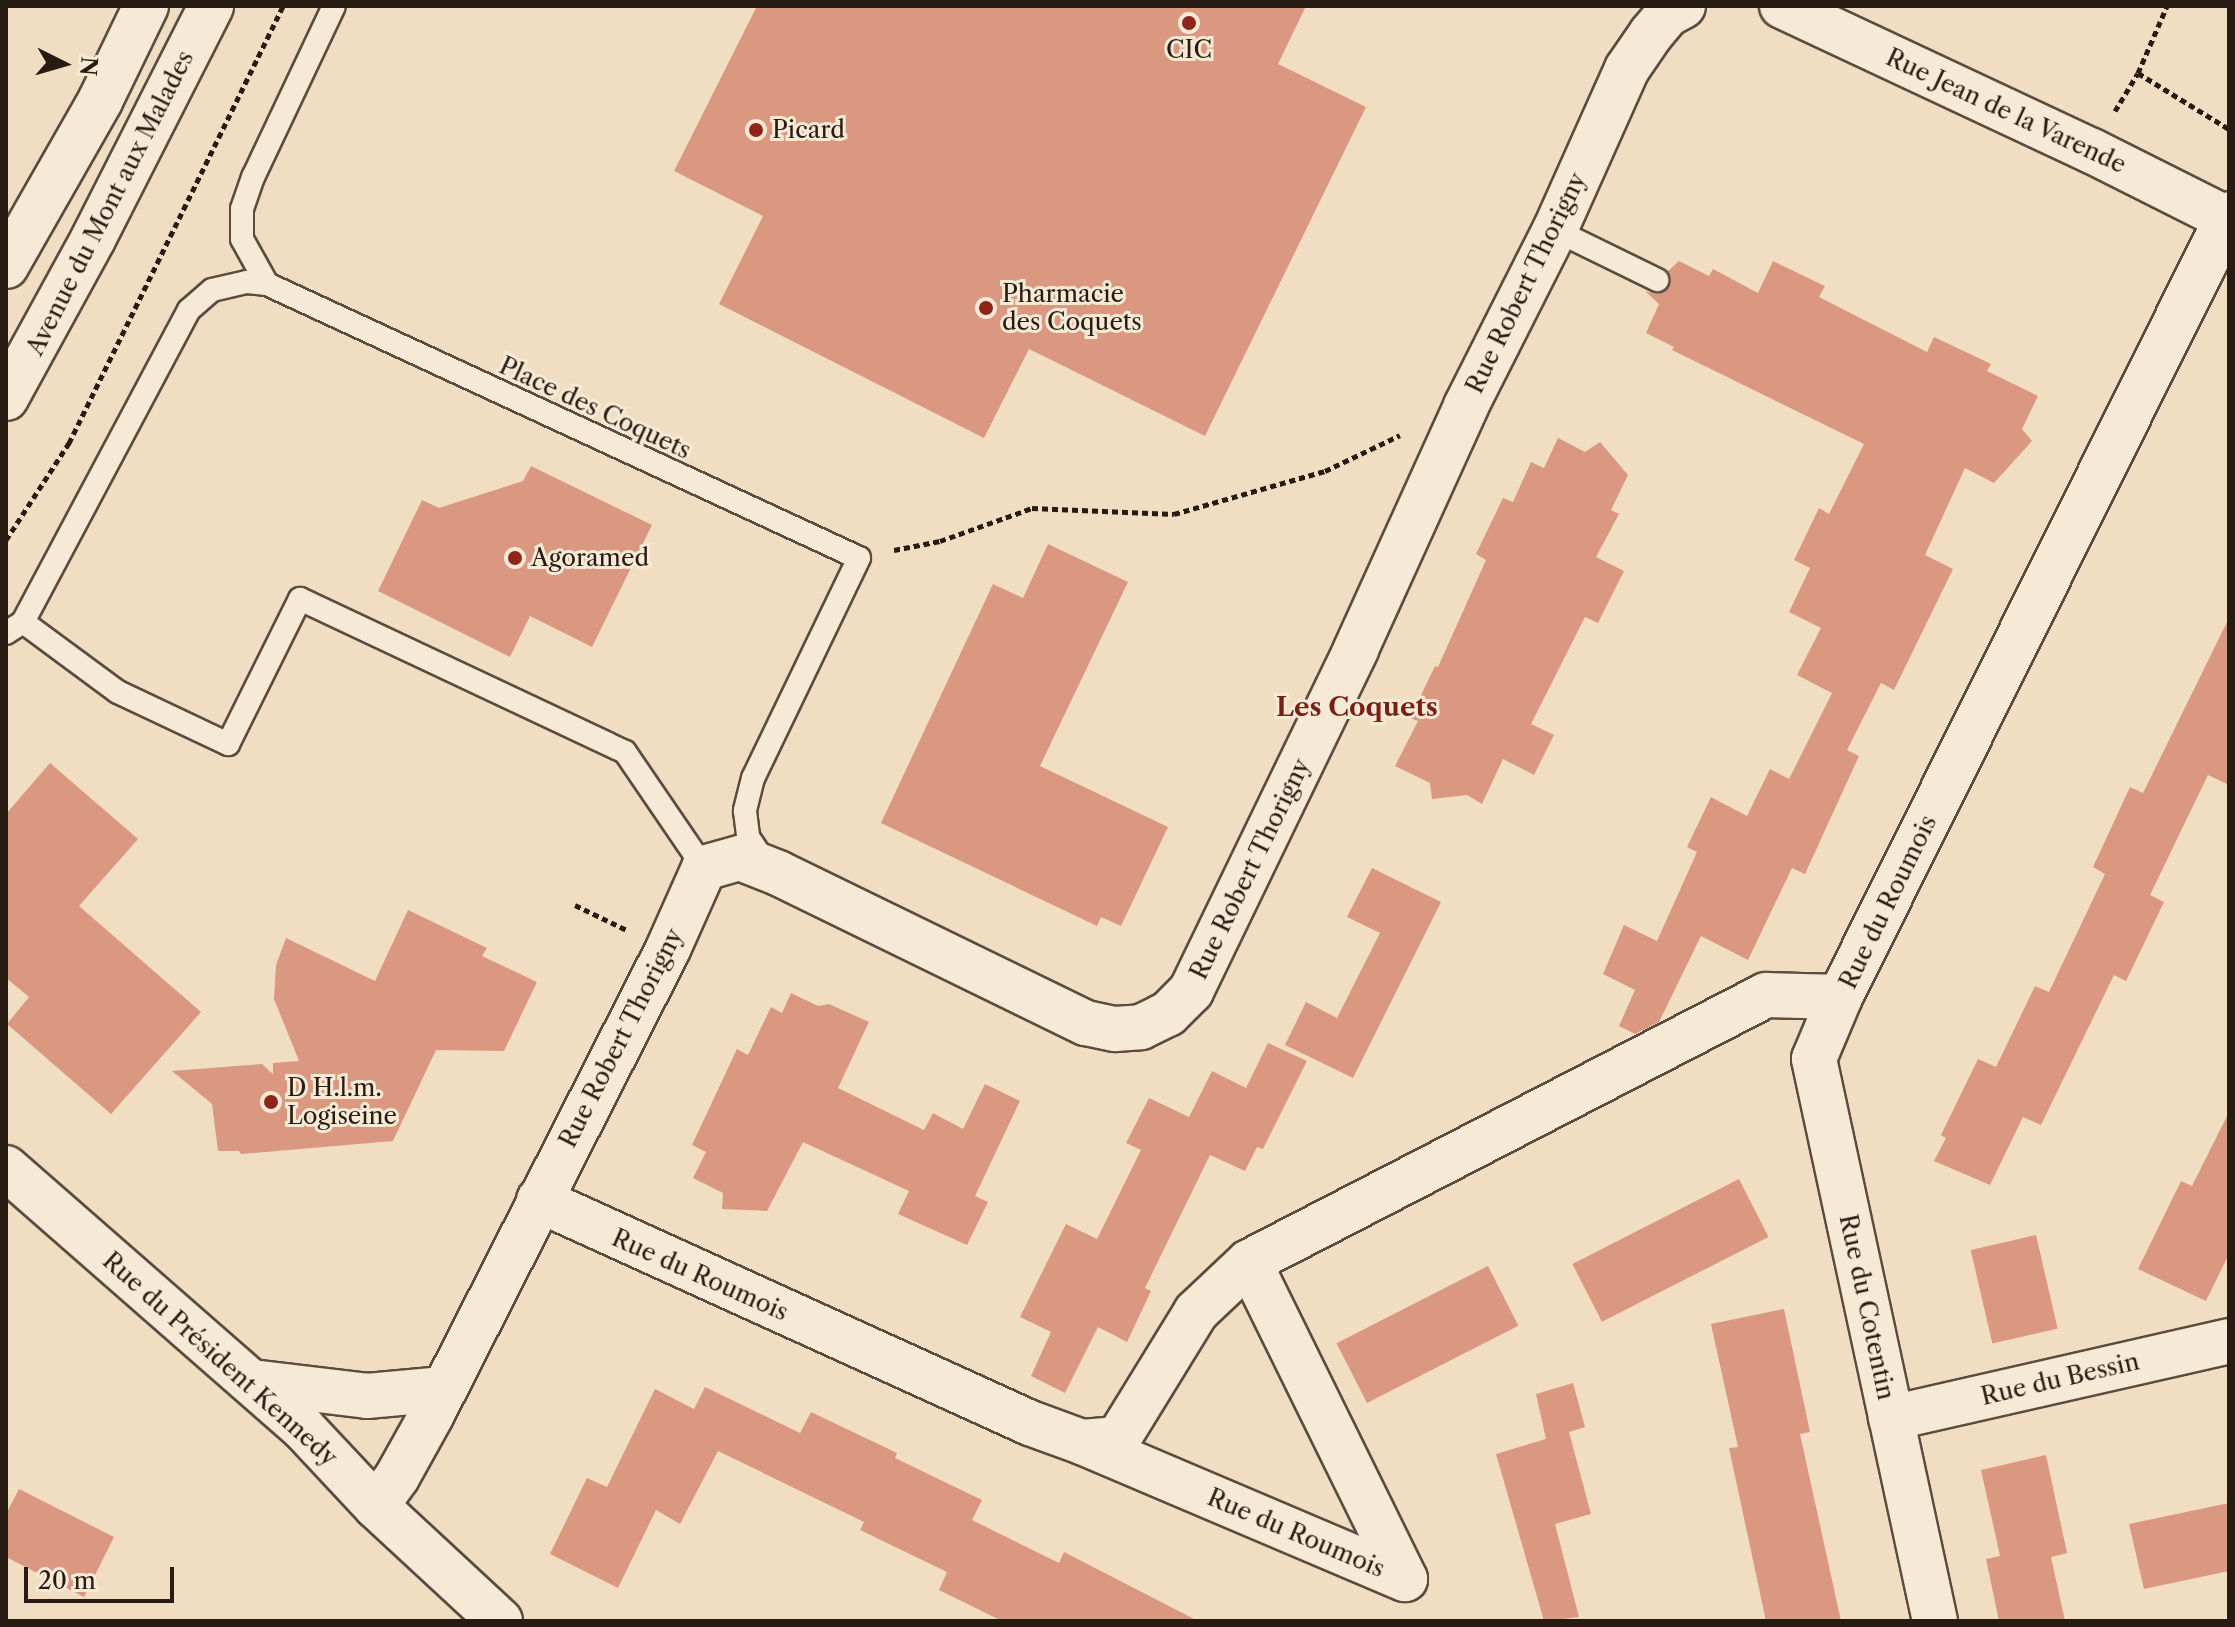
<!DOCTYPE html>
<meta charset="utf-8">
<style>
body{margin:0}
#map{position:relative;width:2235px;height:1627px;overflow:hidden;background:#f1dec2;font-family:"Libre Caslon Text",serif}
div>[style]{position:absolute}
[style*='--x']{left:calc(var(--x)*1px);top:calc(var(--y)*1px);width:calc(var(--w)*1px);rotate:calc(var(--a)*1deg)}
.building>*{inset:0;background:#db9880;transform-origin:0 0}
.path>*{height:5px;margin-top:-2.5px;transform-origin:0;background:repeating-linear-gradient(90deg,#281c12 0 6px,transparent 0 10px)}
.roads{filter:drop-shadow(2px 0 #5a4c3e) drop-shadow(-2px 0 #5a4c3e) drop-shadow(0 2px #5a4c3e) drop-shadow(0 -2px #5a4c3e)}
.service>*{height:22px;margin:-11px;padding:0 11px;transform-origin:11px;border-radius:11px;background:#f6ead7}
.minor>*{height:44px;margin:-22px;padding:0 22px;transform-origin:22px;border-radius:22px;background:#f6ead7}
.tertiary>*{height:44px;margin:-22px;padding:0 22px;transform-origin:22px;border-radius:22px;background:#f6ead7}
.dots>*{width:22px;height:22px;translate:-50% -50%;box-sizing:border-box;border:4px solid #f6ead7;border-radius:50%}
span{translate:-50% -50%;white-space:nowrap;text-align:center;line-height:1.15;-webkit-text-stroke:6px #f6ead7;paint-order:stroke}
.poi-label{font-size:24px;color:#281c12}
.left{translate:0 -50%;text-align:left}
.street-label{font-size:24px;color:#281c12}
.neighbourhood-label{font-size:26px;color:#7a1f14;font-weight:700}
.frame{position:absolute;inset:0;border:8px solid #281c12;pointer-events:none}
.north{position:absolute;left:24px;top:24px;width:80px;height:80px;-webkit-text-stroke:6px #f6ead7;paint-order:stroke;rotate:95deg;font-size:22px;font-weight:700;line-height:32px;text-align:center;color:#281c12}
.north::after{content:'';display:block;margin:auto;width:28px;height:36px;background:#281c12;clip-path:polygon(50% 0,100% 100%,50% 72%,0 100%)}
.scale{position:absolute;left:24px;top:1567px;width:150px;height:36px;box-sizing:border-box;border:4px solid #281c12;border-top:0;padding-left:10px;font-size:24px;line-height:28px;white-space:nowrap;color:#281c12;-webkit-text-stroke:6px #f6ead7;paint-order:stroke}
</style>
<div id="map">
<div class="building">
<div style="clip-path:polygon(757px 6px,1306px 6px,1278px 64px,1366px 107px,1205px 436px,1029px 349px,984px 438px,719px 304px,763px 216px,674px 171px)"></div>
<div style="clip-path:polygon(1679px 261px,1709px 276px,1713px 269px,1758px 293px,1773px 261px,1825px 286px,1819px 297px,1927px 352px,1934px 337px,1991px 364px,1987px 371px,2038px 396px,2022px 429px,2032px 441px,1994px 483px,1965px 468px,1925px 555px,1953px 569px,1894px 690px,1881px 683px,1847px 750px,1859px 756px,1805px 874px,1792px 868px,1748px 960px,1701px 936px,1659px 1022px,1635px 1034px,1619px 1026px,1635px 990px,1603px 974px,1624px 925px,1657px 941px,1697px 852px,1687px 847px,1711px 797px,1747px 816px,1770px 769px,1789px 779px,1832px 693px,1797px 675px,1821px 628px,1789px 612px,1810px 568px,1794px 560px,1819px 508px,1829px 514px,1864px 444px,1672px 350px,1674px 347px,1646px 333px,1659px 304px,1645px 291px,1657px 294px,1665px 291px,1671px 280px,1668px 271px)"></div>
<div style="clip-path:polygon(1558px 438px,1585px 452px,1600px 442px,1628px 475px,1611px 510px,1619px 514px,1596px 557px,1624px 571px,1598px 623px,1585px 617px,1531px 724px,1554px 735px,1534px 775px,1503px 759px,1482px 804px,1467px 795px,1432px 799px,1430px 783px,1395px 766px,1418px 721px,1410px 718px,1435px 666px,1438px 667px,1486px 560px,1476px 554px,1503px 498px,1513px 502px,1531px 462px,1544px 468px)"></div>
<div style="clip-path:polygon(531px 466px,652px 525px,592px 647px,530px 616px,510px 657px,378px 591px,422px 500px,439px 508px,523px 481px)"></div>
<div style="clip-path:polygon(1048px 544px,1128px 582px,1040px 766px,1168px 827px,1121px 926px,1101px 917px,1097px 926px,881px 823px,993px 584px,1023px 598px)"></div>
<div style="clip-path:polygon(2229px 618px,2229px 785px,2208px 775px,2150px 895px,2164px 902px,2126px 981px,2114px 975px,2041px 1125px,2023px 1117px,1990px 1185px,1934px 1161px,1946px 1138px,1941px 1135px,1978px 1059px,1996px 1067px,2035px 986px,2049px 992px,2105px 874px,2093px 867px,2130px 787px,2143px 793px)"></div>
<div style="clip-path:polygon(50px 763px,138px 839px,79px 906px,201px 1012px,111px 1114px,7px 1024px,29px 997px,6px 978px,6px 814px)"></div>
<div style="clip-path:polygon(1372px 868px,1441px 902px,1353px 1078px,1285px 1045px,1306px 1002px,1337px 1018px,1380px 933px,1347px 917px)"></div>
<div style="clip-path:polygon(408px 910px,487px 948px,482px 956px,537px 982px,504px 1051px,436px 1050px,393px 1141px,241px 1154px,239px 1151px,218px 1151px,212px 1104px,172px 1071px,262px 1064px,273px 1074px,273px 1063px,299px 1061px,274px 999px,276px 965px,286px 938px,375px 981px)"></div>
<div style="clip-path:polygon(791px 993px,818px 1006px,829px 1004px,869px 1022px,838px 1088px,924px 1130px,933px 1113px,963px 1129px,985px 1084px,1020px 1101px,975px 1196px,988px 1202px,967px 1245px,898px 1214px,909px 1191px,803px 1142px,767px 1211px,722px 1209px,723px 1193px,693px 1178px,706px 1152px,692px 1145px,737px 1049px,748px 1055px,771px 1007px,782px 1013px)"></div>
<div style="clip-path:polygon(1268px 1043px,1307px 1061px,1263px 1149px,1257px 1147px,1245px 1171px,1210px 1155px,1145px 1288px,1151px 1291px,1127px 1342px,1098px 1327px,1065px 1393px,1031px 1376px,1051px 1332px,1020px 1317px,1066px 1224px,1097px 1239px,1141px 1150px,1126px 1143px,1149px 1098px,1189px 1117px,1212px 1071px,1246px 1088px)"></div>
<div style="clip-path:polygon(2229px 1112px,2229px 1254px,2206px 1301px,2138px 1269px,2181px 1181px,2192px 1186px)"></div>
<div style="left:1739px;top:1179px;width:65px;height:187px;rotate:63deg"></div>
<div style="left:2036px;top:1235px;width:96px;height:67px;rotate:77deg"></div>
<div style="left:1488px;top:1266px;width:67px;height:170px;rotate:63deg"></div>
<div style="clip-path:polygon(1784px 1309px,1810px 1432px,1800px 1434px,1841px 1621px,1766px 1621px,1729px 1448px,1738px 1447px,1711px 1324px)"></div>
<div style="clip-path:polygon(1573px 1383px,1585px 1427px,1569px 1432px,1591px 1514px,1555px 1524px,1579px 1617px,1544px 1621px,1496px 1454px,1546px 1439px,1536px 1394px)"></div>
<div style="clip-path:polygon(705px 1387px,800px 1433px,811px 1412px,897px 1453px,895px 1458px,982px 1500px,972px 1520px,1059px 1563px,1064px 1552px,1198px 1621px,1002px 1621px,939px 1590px,947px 1572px,860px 1530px,864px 1522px,718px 1451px,680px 1524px,656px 1510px,618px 1588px,550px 1554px,587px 1478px,607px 1487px,655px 1389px,694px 1409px)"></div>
<div style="clip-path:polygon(2046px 1455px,2067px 1553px,2051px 1557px,2065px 1621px,1999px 1621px,1986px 1559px,2000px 1556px,1981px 1470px)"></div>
<div style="clip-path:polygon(19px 1489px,114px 1537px,84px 1597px,6px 1557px,6px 1514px)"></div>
<div style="clip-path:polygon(2229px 1503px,2229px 1571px,2144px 1589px,2129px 1524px)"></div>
</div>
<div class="path">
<div style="--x:2138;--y:73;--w:73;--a:-66.6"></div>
<div style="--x:2115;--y:111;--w:44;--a:-58.8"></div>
<div style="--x:2138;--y:73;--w:107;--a:31.6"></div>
<div style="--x:6;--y:540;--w:116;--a:-57"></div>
<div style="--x:69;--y:443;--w:487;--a:-63.9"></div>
<div style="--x:894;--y:550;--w:47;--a:-11.1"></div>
<div style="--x:940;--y:541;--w:98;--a:-19.7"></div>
<div style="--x:1032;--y:508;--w:142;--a:2.4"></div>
<div style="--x:1174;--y:514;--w:157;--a:-15.9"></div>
<div style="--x:1325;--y:471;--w:83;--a:-25.6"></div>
<div style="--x:575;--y:905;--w:58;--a:25.7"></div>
</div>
<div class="roads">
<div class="service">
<div style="--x:334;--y:6;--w:189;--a:115.3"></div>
<div style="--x:253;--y:177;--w:34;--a:109"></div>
<div style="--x:242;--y:209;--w:30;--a:90"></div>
<div style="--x:242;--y:239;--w:51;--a:60.9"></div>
<div style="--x:267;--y:284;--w:652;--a:24.84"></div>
<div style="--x:859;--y:558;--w:244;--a:115.7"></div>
<div style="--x:753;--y:778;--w:34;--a:104"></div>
<div style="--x:745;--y:811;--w:26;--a:83"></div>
<div style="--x:748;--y:837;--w:29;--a:56"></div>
<div style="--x:1555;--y:230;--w:114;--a:26.1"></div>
<div style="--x:23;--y:622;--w:118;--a:36.4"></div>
<div style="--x:118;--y:692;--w:122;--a:25.3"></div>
<div style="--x:228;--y:744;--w:162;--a:-63.6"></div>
<div style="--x:300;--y:599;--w:359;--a:25.2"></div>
<div style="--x:625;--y:752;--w:140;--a:55.7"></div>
<div style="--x:6;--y:633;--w:20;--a:-33"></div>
<div style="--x:23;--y:622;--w:353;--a:-62"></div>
<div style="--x:189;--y:310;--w:30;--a:-41"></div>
<div style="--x:212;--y:290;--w:36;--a:-13"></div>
<div style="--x:247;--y:282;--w:20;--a:6"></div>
</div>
<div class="minor">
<div style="--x:1782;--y:6;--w:342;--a:25.1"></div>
<div style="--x:2092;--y:151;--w:153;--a:26.7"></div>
<div style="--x:1840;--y:997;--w:67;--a:112.8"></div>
<div style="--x:1814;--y:1059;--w:575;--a:77.85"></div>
<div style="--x:6;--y:1168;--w:395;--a:41.2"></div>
<div style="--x:303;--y:1428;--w:107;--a:46.9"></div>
<div style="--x:376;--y:1506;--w:169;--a:42.8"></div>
<div style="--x:539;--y:1200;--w:539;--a:24.43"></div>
<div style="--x:1030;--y:1423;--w:55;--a:20.1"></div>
<div style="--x:1082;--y:1442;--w:36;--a:-5"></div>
<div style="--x:1118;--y:1439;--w:149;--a:-58.4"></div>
<div style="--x:1196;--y:1312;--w:73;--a:-43.3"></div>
<div style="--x:1249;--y:1262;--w:582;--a:-27.31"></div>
<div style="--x:1766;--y:995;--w:74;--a:1.5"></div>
<div style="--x:1840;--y:997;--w:874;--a:-63.58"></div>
<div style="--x:252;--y:1382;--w:116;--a:6.9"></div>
<div style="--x:367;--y:1396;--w:77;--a:-5.2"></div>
<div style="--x:1891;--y:1418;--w:347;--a:-12.8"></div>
<div style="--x:1082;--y:1442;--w:351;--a:23"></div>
<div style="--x:1405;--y:1579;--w:353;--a:-116.2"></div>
<div style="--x:376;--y:1506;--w:36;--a:-54"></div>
<div style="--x:397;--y:1477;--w:72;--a:-60.9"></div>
<div style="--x:432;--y:1414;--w:521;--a:-63.09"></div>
<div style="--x:668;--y:949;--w:89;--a:-66"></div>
<div style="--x:704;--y:868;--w:37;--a:-16"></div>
<div style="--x:740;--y:858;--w:41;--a:21.5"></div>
<div style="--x:778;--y:873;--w:343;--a:26"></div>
<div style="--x:1086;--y:1023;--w:30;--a:12"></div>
<div style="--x:1115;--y:1029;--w:26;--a:-4"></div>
<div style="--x:1141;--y:1027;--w:30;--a:-26"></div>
<div style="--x:1168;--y:1014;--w:33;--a:-45"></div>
<div style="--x:1191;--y:991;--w:380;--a:-64.2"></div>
<div style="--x:1356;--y:649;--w:267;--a:-65.6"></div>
<div style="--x:1466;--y:406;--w:197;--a:-63.2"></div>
<div style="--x:1555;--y:230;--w:176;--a:-65.9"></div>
<div style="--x:1627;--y:69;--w:42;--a:-55.6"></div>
<div style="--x:1651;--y:34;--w:26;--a:-50"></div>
<div style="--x:1668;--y:14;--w:17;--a:-28"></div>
</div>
<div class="tertiary">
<div style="--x:6;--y:266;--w:190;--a:-60.3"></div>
<div style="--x:100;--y:101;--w:106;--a:-64.2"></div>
<div style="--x:6;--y:398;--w:181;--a:-61.3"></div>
<div style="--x:93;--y:239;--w:261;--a:-63.1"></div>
</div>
</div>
<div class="dots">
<div style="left:1189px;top:23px;background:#8f2418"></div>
<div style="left:756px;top:130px;background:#8f2418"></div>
<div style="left:986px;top:308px;background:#8f2418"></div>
<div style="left:515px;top:558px;background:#8f2418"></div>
<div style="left:271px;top:1102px;background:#8f2418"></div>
</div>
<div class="poi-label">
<span style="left:1189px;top:50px">CIC</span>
<span class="left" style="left:772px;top:130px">Picard</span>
<span class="left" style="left:1002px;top:308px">Pharmacie<br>des Coquets</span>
<span class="left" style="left:531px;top:558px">Agoramed</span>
<span class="left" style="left:287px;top:1102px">D H.l.m.<br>Logiseine</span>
</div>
<div class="street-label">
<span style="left:2006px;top:111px;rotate:25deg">Rue Jean de la Varende</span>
<span style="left:110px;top:203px;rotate:-63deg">Avenue du Mont aux Malades</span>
<span style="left:1526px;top:283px;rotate:-64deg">Rue Robert Thorigny</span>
<span style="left:595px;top:408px;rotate:25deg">Place des Coquets</span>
<span style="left:1250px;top:869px;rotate:-64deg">Rue Robert Thorigny</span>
<span style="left:1888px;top:902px;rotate:-64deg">Rue du Roumois</span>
<span style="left:621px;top:1038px;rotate:-63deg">Rue Robert Thorigny</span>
<span style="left:700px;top:1275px;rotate:24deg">Rue du Roumois</span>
<span style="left:1867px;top:1307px;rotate:78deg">Rue du Cotentin</span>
<span style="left:220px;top:1359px;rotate:42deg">Rue du Président Kennedy</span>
<span style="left:2060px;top:1379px;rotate:-13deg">Rue du Bessin</span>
<span style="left:1296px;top:1533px;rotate:23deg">Rue du Roumois</span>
</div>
<div class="neighbourhood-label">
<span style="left:1357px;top:708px">Les Coquets</span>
</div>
<div class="frame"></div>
<div class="north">N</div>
<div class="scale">20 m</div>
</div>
